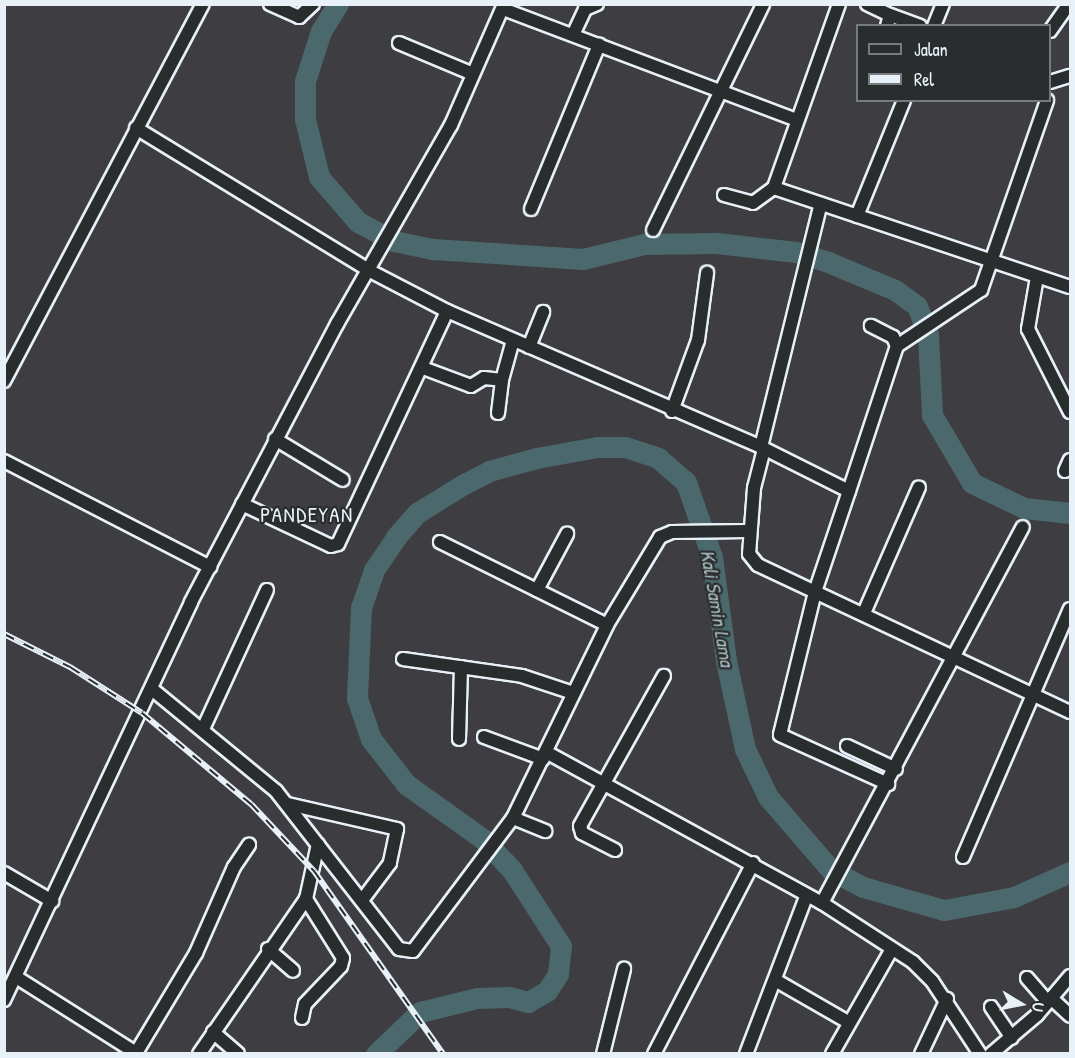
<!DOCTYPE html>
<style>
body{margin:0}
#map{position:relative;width:1075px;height:1058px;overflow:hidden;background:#3d3d42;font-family:"Patrick Hand",sans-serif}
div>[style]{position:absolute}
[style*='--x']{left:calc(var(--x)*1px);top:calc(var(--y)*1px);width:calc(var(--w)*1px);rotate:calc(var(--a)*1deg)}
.river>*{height:21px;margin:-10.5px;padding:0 10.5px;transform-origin:10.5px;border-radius:10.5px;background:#4b696c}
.roads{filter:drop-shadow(2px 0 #e8f1f8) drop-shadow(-2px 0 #e8f1f8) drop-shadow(0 2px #e8f1f8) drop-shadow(0 -2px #e8f1f8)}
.street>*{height:12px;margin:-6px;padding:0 6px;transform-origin:6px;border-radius:6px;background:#2a2d2e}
.rail>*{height:6px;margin-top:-3px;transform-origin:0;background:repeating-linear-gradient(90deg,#2a2d2e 0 11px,#e8f1f8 0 22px);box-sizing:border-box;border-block:2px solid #e8f1f8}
span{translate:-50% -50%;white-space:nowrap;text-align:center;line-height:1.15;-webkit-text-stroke:4.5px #2a2d2e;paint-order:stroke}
.water-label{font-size:20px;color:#a9bbc0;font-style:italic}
.quarter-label{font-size:21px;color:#e8f1f8;letter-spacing:1.5px}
.frame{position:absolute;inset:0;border:6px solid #e8f1f8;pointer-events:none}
.legend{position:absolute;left:856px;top:24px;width:195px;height:78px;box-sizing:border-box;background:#2a2d2e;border:2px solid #767b7f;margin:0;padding:8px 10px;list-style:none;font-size:18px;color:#e8f1f8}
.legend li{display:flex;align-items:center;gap:12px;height:30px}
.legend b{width:30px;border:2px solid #767b7f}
.north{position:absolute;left:991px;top:974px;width:60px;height:60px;-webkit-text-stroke:4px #2a2d2e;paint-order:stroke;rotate:100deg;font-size:16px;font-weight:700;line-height:24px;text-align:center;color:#e8f1f8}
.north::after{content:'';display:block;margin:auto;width:21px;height:27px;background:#e8f1f8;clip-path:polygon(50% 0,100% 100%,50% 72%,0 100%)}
</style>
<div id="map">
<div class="river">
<div style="--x:338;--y:4;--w:32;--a:122"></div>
<div style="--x:321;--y:31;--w:52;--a:107.7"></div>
<div style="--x:305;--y:81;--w:38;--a:90"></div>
<div style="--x:305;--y:119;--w:60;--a:76.4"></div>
<div style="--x:319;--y:177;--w:60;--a:49.1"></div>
<div style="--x:358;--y:222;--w:41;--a:27.8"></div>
<div style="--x:394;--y:241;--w:40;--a:12"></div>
<div style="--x:433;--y:249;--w:150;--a:3.8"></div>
<div style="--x:583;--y:259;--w:63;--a:-13.8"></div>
<div style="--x:644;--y:244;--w:72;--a:-0.8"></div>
<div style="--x:716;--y:243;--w:81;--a:6.4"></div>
<div style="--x:796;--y:252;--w:34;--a:17"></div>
<div style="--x:828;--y:262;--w:73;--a:22.7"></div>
<div style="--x:895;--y:290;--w:27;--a:36"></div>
<div style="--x:917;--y:306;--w:31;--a:69"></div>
<div style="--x:928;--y:335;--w:80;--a:87.1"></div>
<div style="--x:932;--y:415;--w:79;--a:59.5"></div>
<div style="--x:972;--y:483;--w:58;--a:25.7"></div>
<div style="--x:1024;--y:508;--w:46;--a:6.2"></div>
<div style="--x:376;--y:1054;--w:61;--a:-43.7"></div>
<div style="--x:420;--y:1012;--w:59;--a:-13.8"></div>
<div style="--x:477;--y:998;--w:32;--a:-2"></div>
<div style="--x:509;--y:997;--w:20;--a:15"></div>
<div style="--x:528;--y:1002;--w:22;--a:-30"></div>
<div style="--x:547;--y:991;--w:20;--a:-57"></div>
<div style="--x:558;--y:974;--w:28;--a:-84"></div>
<div style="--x:561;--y:946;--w:90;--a:-122.8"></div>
<div style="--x:512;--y:870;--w:42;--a:-133.1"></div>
<div style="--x:483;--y:839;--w:95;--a:-144.5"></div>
<div style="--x:406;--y:784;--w:57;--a:-127.9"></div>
<div style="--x:371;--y:739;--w:43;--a:-108.9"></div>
<div style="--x:357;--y:698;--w:90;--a:-87.5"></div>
<div style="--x:361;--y:608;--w:40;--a:-71.1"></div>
<div style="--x:374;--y:570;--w:40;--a:-56"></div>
<div style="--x:396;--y:537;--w:32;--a:-49"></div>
<div style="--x:417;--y:513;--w:55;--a:-31.7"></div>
<div style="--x:464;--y:484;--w:28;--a:-27"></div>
<div style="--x:489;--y:471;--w:50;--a:-15.2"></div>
<div style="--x:537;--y:458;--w:61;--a:-10.4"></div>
<div style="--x:597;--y:447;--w:28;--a:0"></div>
<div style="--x:625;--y:447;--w:35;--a:18"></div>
<div style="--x:658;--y:458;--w:37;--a:41"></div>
<div style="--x:686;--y:482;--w:79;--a:70.9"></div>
<div style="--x:712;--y:557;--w:105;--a:82.3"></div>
<div style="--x:726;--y:661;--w:90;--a:77.8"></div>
<div style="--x:745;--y:749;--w:53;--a:64.4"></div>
<div style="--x:768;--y:797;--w:96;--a:49.2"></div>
<div style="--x:831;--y:870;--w:36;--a:28"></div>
<div style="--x:863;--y:887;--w:84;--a:15.9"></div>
<div style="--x:944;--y:910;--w:71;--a:-10.5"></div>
<div style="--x:1014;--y:897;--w:61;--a:-24.1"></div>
</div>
<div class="roads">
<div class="street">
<div style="--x:270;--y:4;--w:32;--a:24"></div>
<div style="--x:299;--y:17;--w:19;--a:-43"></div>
<div style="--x:839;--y:4;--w:195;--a:109.5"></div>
<div style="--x:774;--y:188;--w:312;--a:18.5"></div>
<div style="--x:867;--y:4;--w:25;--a:26"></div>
<div style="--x:503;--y:9;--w:314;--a:20.7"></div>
<div style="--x:887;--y:26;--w:11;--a:-75"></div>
<div style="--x:890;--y:15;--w:32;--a:20"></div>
<div style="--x:934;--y:26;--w:24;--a:-68"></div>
<div style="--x:1050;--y:31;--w:33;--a:-55"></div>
<div style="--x:573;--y:35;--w:29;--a:-65"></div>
<div style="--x:585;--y:9;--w:13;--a:-23"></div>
<div style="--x:399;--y:43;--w:80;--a:22.7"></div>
<div style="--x:1050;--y:82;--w:21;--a:-17"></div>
<div style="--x:136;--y:128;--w:274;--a:31.4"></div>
<div style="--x:370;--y:271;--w:87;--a:27.5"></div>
<div style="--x:447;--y:311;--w:342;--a:23.4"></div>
<div style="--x:761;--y:447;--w:98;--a:26.6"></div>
<div style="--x:849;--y:491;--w:107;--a:108.6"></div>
<div style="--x:815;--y:592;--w:282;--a:25.2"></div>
<div style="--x:724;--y:195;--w:30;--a:15"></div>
<div style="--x:753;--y:203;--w:26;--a:-36"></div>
<div style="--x:531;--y:209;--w:178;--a:-67.5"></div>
<div style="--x:857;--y:216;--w:125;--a:-67.9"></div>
<div style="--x:653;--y:230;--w:251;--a:-64"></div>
<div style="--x:1037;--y:277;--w:53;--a:99.8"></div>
<div style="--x:1028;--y:329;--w:93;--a:63.2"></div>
<div style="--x:897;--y:346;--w:101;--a:-33.7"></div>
<div style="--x:981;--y:290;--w:201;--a:-70.8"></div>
<div style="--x:529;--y:347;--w:38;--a:-68"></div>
<div style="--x:423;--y:368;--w:51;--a:20.6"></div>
<div style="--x:471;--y:386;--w:15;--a:-32"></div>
<div style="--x:484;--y:378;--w:18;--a:6"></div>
<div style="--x:502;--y:380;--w:41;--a:-74.6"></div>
<div style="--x:4;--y:381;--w:426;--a:-62.2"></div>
<div style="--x:672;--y:411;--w:76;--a:-69.9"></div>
<div style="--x:698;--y:340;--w:68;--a:-82.3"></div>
<div style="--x:498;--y:413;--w:33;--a:-83"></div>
<div style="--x:275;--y:439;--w:79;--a:31.1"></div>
<div style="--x:761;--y:447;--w:248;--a:-76.2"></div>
<div style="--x:764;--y:449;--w:40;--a:104.4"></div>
<div style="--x:754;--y:488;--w:66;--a:94.3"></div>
<div style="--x:749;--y:554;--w:14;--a:51"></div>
<div style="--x:758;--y:565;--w:63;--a:25.3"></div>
<div style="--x:815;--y:592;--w:147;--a:103.8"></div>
<div style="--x:780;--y:735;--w:119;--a:24.4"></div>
<div style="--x:4;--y:461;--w:232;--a:27.2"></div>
<div style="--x:1065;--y:471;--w:12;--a:-66"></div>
<div style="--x:849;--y:491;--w:153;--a:-71.7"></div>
<div style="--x:897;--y:346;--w:10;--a:-114"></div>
<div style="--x:893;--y:337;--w:25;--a:-153"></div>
<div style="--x:242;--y:504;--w:98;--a:25.3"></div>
<div style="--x:331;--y:546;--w:7;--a:-16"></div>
<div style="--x:338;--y:544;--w:257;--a:-64.9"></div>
<div style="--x:440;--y:542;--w:186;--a:26.4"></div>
<div style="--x:537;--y:590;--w:64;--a:-61.8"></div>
<div style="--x:864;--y:613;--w:137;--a:-66.4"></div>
<div style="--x:403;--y:659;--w:120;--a:8.1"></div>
<div style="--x:522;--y:676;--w:54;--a:18.4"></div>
<div style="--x:153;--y:690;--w:159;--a:39.4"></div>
<div style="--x:276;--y:791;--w:200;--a:52.1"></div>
<div style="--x:399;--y:949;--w:14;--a:8"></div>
<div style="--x:413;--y:951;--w:166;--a:-53.1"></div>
<div style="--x:513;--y:818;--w:215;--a:-64"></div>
<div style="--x:607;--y:625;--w:103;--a:-58.9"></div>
<div style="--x:660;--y:537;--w:13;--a:-23"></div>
<div style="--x:672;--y:532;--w:76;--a:-0.8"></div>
<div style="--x:203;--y:729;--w:153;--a:-65.3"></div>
<div style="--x:484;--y:737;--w:63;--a:20.4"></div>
<div style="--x:459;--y:739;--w:72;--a:-88.4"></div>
<div style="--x:847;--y:746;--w:54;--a:25.1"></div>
<div style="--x:546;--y:752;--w:315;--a:28.7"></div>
<div style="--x:288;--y:804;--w:112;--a:12.9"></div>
<div style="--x:397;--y:829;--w:35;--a:102"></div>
<div style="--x:390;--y:863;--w:45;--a:126.9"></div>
<div style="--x:513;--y:818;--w:35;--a:22"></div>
<div style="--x:615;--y:850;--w:37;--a:-153"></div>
<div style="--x:582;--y:833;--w:7;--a:-106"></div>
<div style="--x:580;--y:826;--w:172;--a:-60.8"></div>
<div style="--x:963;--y:857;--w:270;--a:-66.7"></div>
<div style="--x:4;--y:873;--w:56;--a:30.3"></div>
<div style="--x:268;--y:949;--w:33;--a:41"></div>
<div style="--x:16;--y:977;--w:144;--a:32.3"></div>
<div style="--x:1027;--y:978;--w:32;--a:49"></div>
<div style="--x:775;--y:980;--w:84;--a:29.9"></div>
<div style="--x:1051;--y:998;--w:26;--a:43"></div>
<div style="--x:4;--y:1000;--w:440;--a:-64.8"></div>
<div style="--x:191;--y:602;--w:314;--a:-62.3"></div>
<div style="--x:337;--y:324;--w:229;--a:-60.2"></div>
<div style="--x:451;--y:125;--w:132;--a:-66.3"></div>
<div style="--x:991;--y:1007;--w:37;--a:56"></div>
<div style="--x:302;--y:1018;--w:14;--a:-78"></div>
<div style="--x:305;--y:1004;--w:52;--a:-46.5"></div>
<div style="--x:341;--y:966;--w:8;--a:-76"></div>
<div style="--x:343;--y:958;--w:70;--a:-122.1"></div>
<div style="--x:213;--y:1032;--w:33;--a:41"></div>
<div style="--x:136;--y:1053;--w:117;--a:-59"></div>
<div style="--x:196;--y:953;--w:94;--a:-66.2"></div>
<div style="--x:234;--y:867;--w:27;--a:-56"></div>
<div style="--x:199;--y:1054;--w:188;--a:-55.4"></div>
<div style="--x:306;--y:899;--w:56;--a:-77.7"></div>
<div style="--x:603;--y:1054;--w:88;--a:-76.1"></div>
<div style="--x:654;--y:1054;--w:215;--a:-62.6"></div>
<div style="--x:746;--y:1054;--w:168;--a:-69.1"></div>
<div style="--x:832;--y:1054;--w:121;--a:-60.3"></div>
<div style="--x:921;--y:1054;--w:61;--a:-64.7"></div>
<div style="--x:980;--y:1054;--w:87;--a:-123.3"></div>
<div style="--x:932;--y:981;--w:27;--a:-135"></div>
<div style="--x:913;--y:962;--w:108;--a:-147"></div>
<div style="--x:822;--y:903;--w:426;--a:-61.9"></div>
<div style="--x:991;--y:1054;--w:60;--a:-40.3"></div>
<div style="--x:1037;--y:1015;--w:51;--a:-49.8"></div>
</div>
</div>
<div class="rail">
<div style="--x:4;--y:634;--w:74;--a:26.6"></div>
<div style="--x:70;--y:667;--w:85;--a:32.6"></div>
<div style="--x:142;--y:713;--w:142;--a:39.9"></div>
<div style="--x:251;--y:804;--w:92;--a:46.8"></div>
<div style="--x:314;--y:871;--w:224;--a:54.8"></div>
</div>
<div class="water-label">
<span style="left:718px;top:608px;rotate:80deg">Kali Samin Lama</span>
</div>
<div class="quarter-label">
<span style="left:307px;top:515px">PANDEYAN</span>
</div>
<div class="frame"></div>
<ul class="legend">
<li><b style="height:8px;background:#2a2d2e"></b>Jalan</li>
<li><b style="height:8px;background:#e8f1f8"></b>Rel</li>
</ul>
<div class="north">U</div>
</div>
